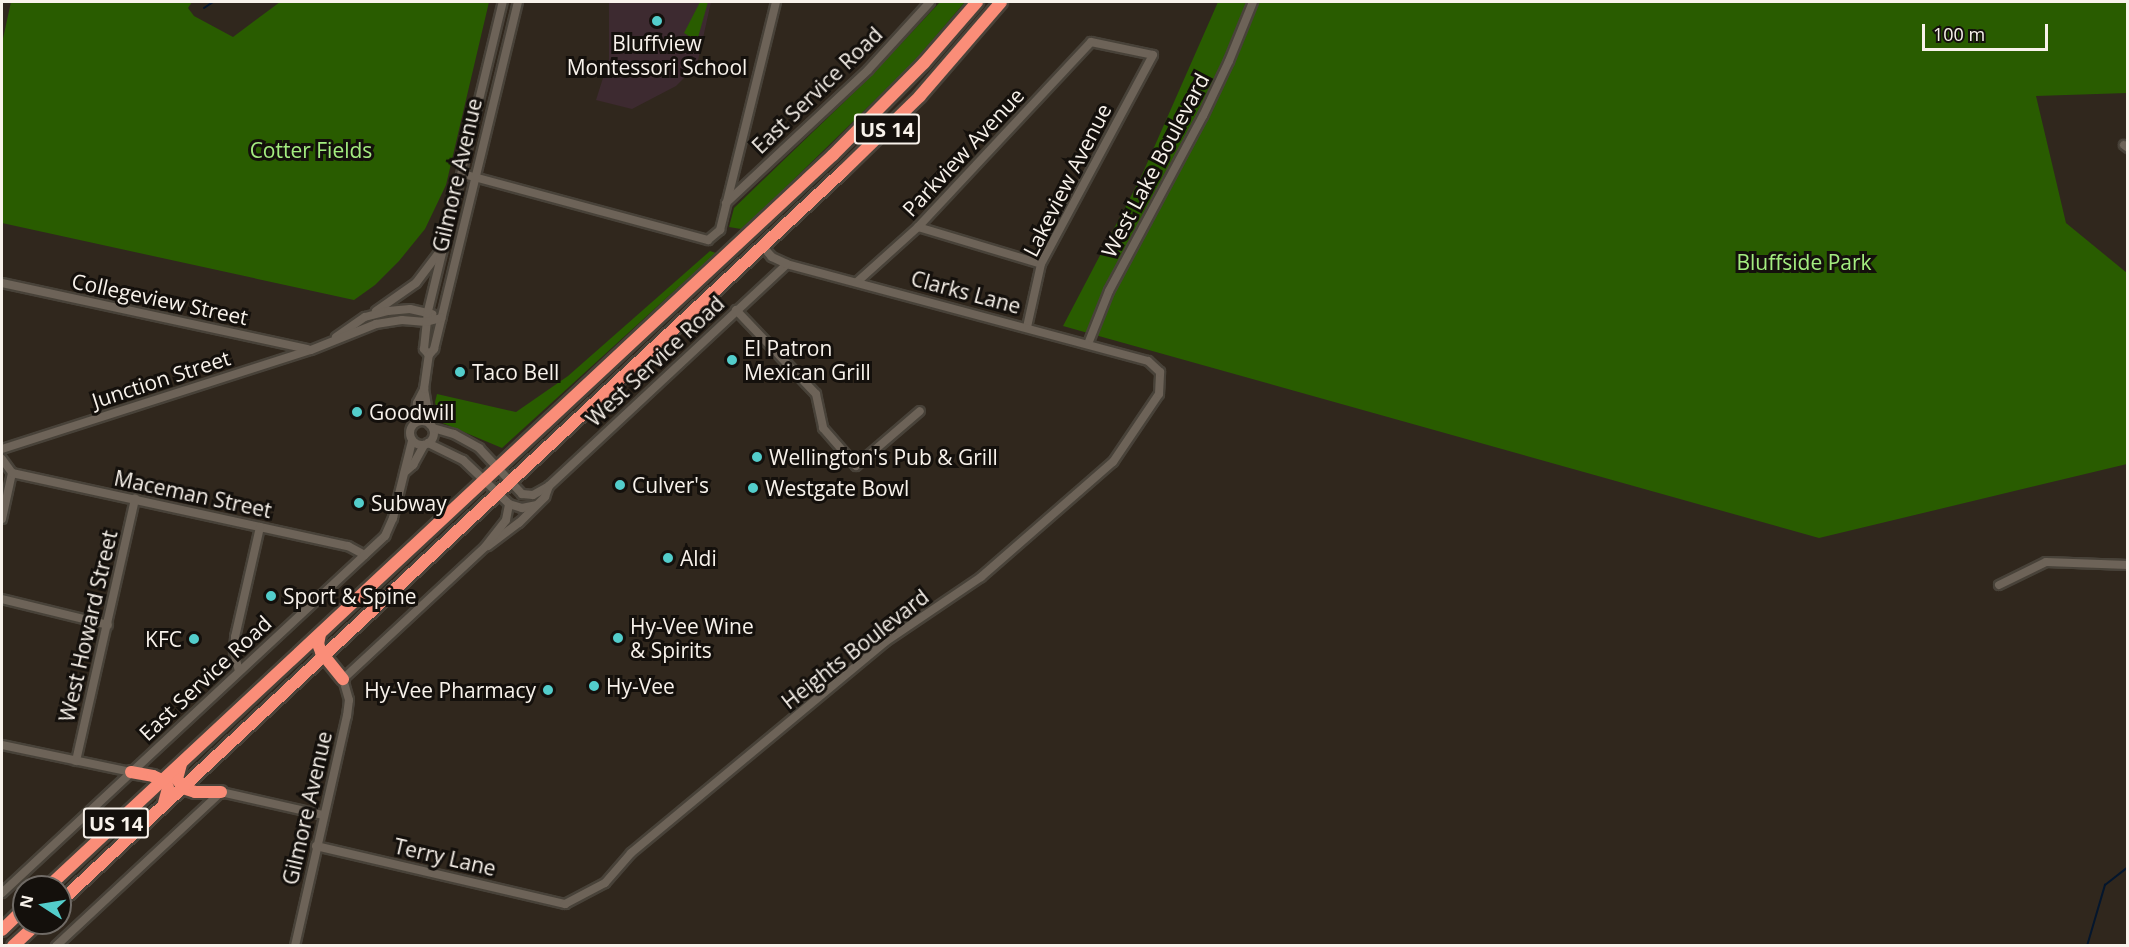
<!DOCTYPE html>
<style>
body{margin:0}
#map{position:relative;width:2129px;height:947px;overflow:hidden;background:#30271d;font-family:"Open Sans",sans-serif}
div>[style]{position:absolute}
[style*='--x']{left:calc(var(--x)*1px);top:calc(var(--y)*1px);width:calc(var(--w)*1px);rotate:calc(var(--a)*1deg)}
.education>*{inset:0;background:#3d2a30}
.green>*{inset:0;background:#295c00}
.stream>*{height:2px;margin:-1px;padding:0 1px;transform-origin:1px;border-radius:1px;background:#04162d}
.roads{filter:drop-shadow(2px 0 #484239) drop-shadow(-2px 0 #484239) drop-shadow(0 2px #484239) drop-shadow(0 -2px #484239)}
.minor>*{height:8px;margin:-4px;padding:0 4px;transform-origin:4px;border-radius:4px;background:#6d6358}
.minor>.ring{margin:-4px;padding:0;box-sizing:content-box;background:none;border:8px solid #6d6358;border-radius:50%}
.highway>*{height:12px;margin:-6px;padding:0 6px;transform-origin:6px;border-radius:6px;background:#fa8d78}
.dots>*{width:16px;height:16px;translate:-50% -50%;box-sizing:border-box;border:3px solid #14100c;border-radius:50%}
span{translate:-50% -50%;white-space:nowrap;text-align:center;line-height:1.15;-webkit-text-stroke:6px #14100c;paint-order:stroke}
.shield-label span{padding:2px 4px;background:#14100c;border:2px solid;border-radius:4px;-webkit-text-stroke-width:0}
.shield-label{font-size:20px;color:#f8f2eb;font-weight:700}
.poi-label{font-size:21px;color:#f8f2eb}
.left{translate:0 -50%;text-align:left}
.right{translate:-100% -50%;text-align:right}
.street-label{font-size:21px;color:#f8f2eb}
.park-label{font-size:21px;color:#a4ed80}
.frame{position:absolute;inset:0;border:3px solid #f8f2eb;pointer-events:none}
.north{position:absolute;left:12px;top:875px;width:60px;height:60px;box-sizing:border-box;background:#14100c;border:2px solid #6f6a65;border-radius:50%;rotate:282deg;font-size:16px;font-weight:700;line-height:24px;text-align:center;color:#f8f2eb}
.north::after{content:'';display:block;margin:auto;width:21px;height:27px;background:#53cdcb;clip-path:polygon(50% 0,100% 100%,50% 72%,0 100%)}
.scale{position:absolute;left:1922px;top:24px;width:126px;height:27px;box-sizing:border-box;border:3px solid #f8f2eb;border-top:0;padding-left:8px;font-size:18px;line-height:21px;white-space:nowrap;color:#f8f2eb;-webkit-text-stroke:4px #14100c;paint-order:stroke}
</style>
<div id="map">
<div class="education">
<div style="clip-path:polygon(609px 2px,711px 2px,697px 65px,676px 86px,632px 109px,596px 100px,609px 59px)"></div>
</div>
<div class="green">
<div style="clip-path:polygon(11px 2px,192px 2px,188px 8px,194px 16px,233px 37px,280px 2px,489px 2px,446px 185px,425px 229px,399px 261px,375px 285px,354px 300px,2px 223px,2px 43px)"></div>
<div style="clip-path:polygon(700px 2px,708px 2px,697px 41px,684px 33px)"></div>
<div style="clip-path:polygon(940px 2px,965px 2px,912px 64px,782px 191px,741px 229px,729px 227px,734px 208px,869px 78px)"></div>
<div style="clip-path:polygon(1218px 2px,2127px 2px,2127px 93px,2036px 96px,2066px 223px,2127px 273px,2127px 464px,1819px 538px,1063px 326px,1141px 177px)"></div>
<div style="clip-path:polygon(710px 251px,716px 253px,502px 448px,440px 422px,435px 402px,437px 394px,516px 412px,568px 376px)"></div>
</div>
<div class="stream">
<div style="--x:204;--y:8;--w:11;--a:-34"></div>
<div style="--x:2087;--y:946;--w:64;--a:-73.6"></div>
<div style="--x:2105;--y:885;--w:29;--a:-38"></div>
</div>
<div class="roads">
<div class="minor">
<div style="--x:2124;--y:145;--w:5;--a:37"></div>
<div style="--x:463;--y:174;--w:254;--a:15.1"></div>
<div style="--x:708;--y:240;--w:16;--a:-40"></div>
<div style="--x:720;--y:230;--w:235;--a:-76.2"></div>
<div style="--x:726;--y:203;--w:195;--a:-43.1"></div>
<div style="--x:868;--y:70;--w:92;--a:-47.6"></div>
<div style="--x:918;--y:227;--w:128;--a:16.7"></div>
<div style="--x:857;--y:282;--w:82;--a:-42"></div>
<div style="--x:918;--y:227;--w:253;--a:-46.9"></div>
<div style="--x:1091;--y:42;--w:63;--a:11.8"></div>
<div style="--x:1153;--y:55;--w:237;--a:118.2"></div>
<div style="--x:1041;--y:264;--w:65;--a:102.5"></div>
<div style="--x:2;--y:283;--w:312;--a:12.2"></div>
<div style="--x:736;--y:310;--w:116;--a:46.4"></div>
<div style="--x:816;--y:394;--w:35;--a:78"></div>
<div style="--x:823;--y:428;--w:50;--a:49"></div>
<div style="--x:856;--y:466;--w:84;--a:-40.7"></div>
<div style="--x:376;--y:311;--w:49;--a:-35"></div>
<div style="--x:416;--y:283;--w:40;--a:-53"></div>
<div style="--x:336;--y:337;--w:35;--a:-35"></div>
<div style="--x:365;--y:317;--w:24;--a:-15"></div>
<div style="--x:388;--y:311;--w:22;--a:-5"></div>
<div style="--x:410;--y:309;--w:23;--a:13"></div>
<div style="--x:1088;--y:344;--w:57;--a:-68.4"></div>
<div style="--x:1109;--y:291;--w:199;--a:-61.8"></div>
<div style="--x:1203;--y:116;--w:61;--a:-64.7"></div>
<div style="--x:1229;--y:61;--w:64;--a:-67.9"></div>
<div style="--x:429;--y:355;--w:8;--a:-130"></div>
<div style="--x:424;--y:349;--w:38;--a:-84"></div>
<div style="--x:428;--y:311;--w:318;--a:-76.4"></div>
<div style="--x:424;--y:389;--w:36;--a:80"></div>
<div class="ring" style="left:410px;top:421px;width:16px;height:16px"></div>
<div style="--x:415;--y:422;--w:19;--a:-84"></div>
<div style="--x:417;--y:403;--w:16;--a:-63"></div>
<div style="--x:424;--y:389;--w:34;--a:-82"></div>
<div style="--x:429;--y:355;--w:8;--a:-50"></div>
<div style="--x:434;--y:349;--w:357;--a:-76.4"></div>
<div style="--x:433;--y:428;--w:22;--a:16"></div>
<div style="--x:454;--y:434;--w:29;--a:29"></div>
<div style="--x:479;--y:448;--w:63;--a:46.9"></div>
<div style="--x:522;--y:494;--w:11;--a:5"></div>
<div style="--x:533;--y:495;--w:18;--a:-29"></div>
<div style="--x:549;--y:486;--w:325;--a:-43"></div>
<div style="--x:428;--y:443;--w:39;--a:26"></div>
<div style="--x:463;--y:460;--w:64;--a:43.7"></div>
<div style="--x:509;--y:504;--w:14;--a:17"></div>
<div style="--x:522;--y:508;--w:14;--a:-12"></div>
<div style="--x:2;--y:449;--w:324;--a:-17.8"></div>
<div style="--x:311;--y:350;--w:70;--a:-21.8"></div>
<div style="--x:376;--y:324;--w:26;--a:-9"></div>
<div style="--x:402;--y:320;--w:24;--a:5"></div>
<div style="--x:426;--y:322;--w:16;--a:-15"></div>
<div style="--x:2;--y:459;--w:17;--a:54"></div>
<div style="--x:12;--y:473;--w:47;--a:102.3"></div>
<div style="--x:405;--y:472;--w:11;--a:-41"></div>
<div style="--x:413;--y:465;--w:23;--a:-61"></div>
<div style="--x:12;--y:473;--w:344;--a:12.3"></div>
<div style="--x:348;--y:546;--w:19;--a:28"></div>
<div style="--x:488;--y:546;--w:39;--a:-37"></div>
<div style="--x:519;--y:523;--w:37;--a:-45"></div>
<div style="--x:545;--y:497;--w:12;--a:-70"></div>
<div style="--x:1999;--y:585;--w:52;--a:-26.1"></div>
<div style="--x:2046;--y:562;--w:82;--a:2.1"></div>
<div style="--x:2;--y:599;--w:109;--a:13.8"></div>
<div style="--x:239;--y:671;--w:20;--a:-105"></div>
<div style="--x:234;--y:652;--w:15;--a:-86"></div>
<div style="--x:235;--y:637;--w:113;--a:-77.2"></div>
<div style="--x:2;--y:745;--w:132;--a:11.8"></div>
<div style="--x:76;--y:761;--w:269;--a:-77.3"></div>
<div style="--x:316;--y:846;--w:256;--a:13.1"></div>
<div style="--x:565;--y:904;--w:45;--a:-27.7"></div>
<div style="--x:605;--y:883;--w:40;--a:-49"></div>
<div style="--x:631;--y:853;--w:330;--a:-39.7"></div>
<div style="--x:885;--y:642;--w:116;--a:-34.1"></div>
<div style="--x:981;--y:577;--w:175;--a:-41.1"></div>
<div style="--x:1113;--y:462;--w:82;--a:-55.9"></div>
<div style="--x:1159;--y:394;--w:22;--a:-87"></div>
<div style="--x:1160;--y:372;--w:16;--a:-137"></div>
<div style="--x:1148;--y:361;--w:374;--a:-165"></div>
<div style="--x:787;--y:264;--w:17;--a:-155"></div>
<div style="--x:772;--y:257;--w:13;--a:-132"></div>
<div style="--x:2;--y:893;--w:524;--a:-42.99"></div>
<div style="--x:385;--y:536;--w:20;--a:-66"></div>
<div style="--x:393;--y:518;--w:79;--a:-76.1"></div>
<div style="--x:56;--y:946;--w:226;--a:-43"></div>
<div style="--x:221;--y:792;--w:105;--a:12.7"></div>
<div style="--x:295;--y:946;--w:236;--a:-77.3"></div>
<div style="--x:347;--y:716;--w:16;--a:-83"></div>
<div style="--x:349;--y:700;--w:22;--a:-106"></div>
<div style="--x:343;--y:679;--w:194;--a:-42.9"></div>
<div style="--x:485;--y:547;--w:34;--a:-52"></div>
<div style="--x:506;--y:520;--w:16;--a:-79"></div>
</div>
<div class="highway">
<div style="--x:320;--y:634;--w:10;--a:101"></div>
<div style="--x:318;--y:644;--w:9;--a:69"></div>
<div style="--x:321;--y:652;--w:35;--a:51"></div>
<div style="--x:181;--y:764;--w:16;--a:105"></div>
<div style="--x:177;--y:779;--w:11;--a:56"></div>
<div style="--x:183;--y:788;--w:13;--a:18"></div>
<div style="--x:195;--y:792;--w:26;--a:0"></div>
<div style="--x:131;--y:772;--w:22;--a:10"></div>
<div style="--x:153;--y:776;--w:14;--a:25"></div>
<div style="--x:166;--y:782;--w:6;--a:72"></div>
<div style="--x:168;--y:788;--w:16;--a:105"></div>
<div style="--x:48;--y:887;--w:1073;--a:-43"></div>
<div style="--x:833;--y:155;--w:129;--a:-45.3"></div>
<div style="--x:924;--y:63;--w:81;--a:-49"></div>
<div style="--x:60;--y:902;--w:1071;--a:-43.03"></div>
<div style="--x:843;--y:171;--w:107;--a:-44.2"></div>
<div style="--x:920;--y:96;--w:124;--a:-49.2"></div>
<div style="--x:2;--y:930;--w:30;--a:-44"></div>
<div style="--x:13;--y:946;--w:34;--a:-43"></div>
</div>
</div>
<div class="dots">
<div style="left:657px;top:21px;background:#53cdcb"></div>
<div style="left:732px;top:360px;background:#53cdcb"></div>
<div style="left:460px;top:372px;background:#53cdcb"></div>
<div style="left:357px;top:412px;background:#53cdcb"></div>
<div style="left:757px;top:457px;background:#53cdcb"></div>
<div style="left:620px;top:485px;background:#53cdcb"></div>
<div style="left:753px;top:488px;background:#53cdcb"></div>
<div style="left:359px;top:503px;background:#53cdcb"></div>
<div style="left:668px;top:558px;background:#53cdcb"></div>
<div style="left:271px;top:596px;background:#53cdcb"></div>
<div style="left:618px;top:638px;background:#53cdcb"></div>
<div style="left:194px;top:639px;background:#53cdcb"></div>
<div style="left:594px;top:686px;background:#53cdcb"></div>
<div style="left:548px;top:690px;background:#53cdcb"></div>
</div>
<div class="shield-label">
<span style="left:887px;top:129px">US 14</span>
<span style="left:116px;top:823px">US 14</span>
</div>
<div class="poi-label">
<span style="left:657px;top:55px">Bluffview<br>Montessori School</span>
<span class="left" style="left:744px;top:360px">El Patron<br>Mexican Grill</span>
<span class="left" style="left:472px;top:372px">Taco Bell</span>
<span class="left" style="left:369px;top:412px">Goodwill</span>
<span class="left" style="left:769px;top:457px">Wellington's Pub &amp; Grill</span>
<span class="left" style="left:632px;top:485px">Culver's</span>
<span class="left" style="left:765px;top:488px">Westgate Bowl</span>
<span class="left" style="left:371px;top:503px">Subway</span>
<span class="left" style="left:680px;top:558px">Aldi</span>
<span class="left" style="left:283px;top:596px">Sport &amp; Spine</span>
<span class="left" style="left:630px;top:638px">Hy-Vee Wine<br>&amp; Spirits</span>
<span class="right" style="left:182px;top:639px">KFC</span>
<span class="left" style="left:606px;top:686px">Hy-Vee</span>
<span class="right" style="left:536px;top:690px">Hy-Vee Pharmacy</span>
</div>
<div class="street-label">
<span style="left:817px;top:90px;rotate:-44deg">East Service Road</span>
<span style="left:963px;top:152px;rotate:-47deg">Parkview Avenue</span>
<span style="left:1155px;top:165px;rotate:-62deg">West Lake Boulevard</span>
<span style="left:457px;top:175px;rotate:-77deg">Gilmore Avenue</span>
<span style="left:1067px;top:180px;rotate:-63deg">Lakeview Avenue</span>
<span style="left:966px;top:292px;rotate:15deg">Clarks Lane</span>
<span style="left:160px;top:299px;rotate:12deg">Collegeview Street</span>
<span style="left:655px;top:361px;rotate:-43deg">West Service Road</span>
<span style="left:161px;top:379px;rotate:-18deg">Junction Street</span>
<span style="left:193px;top:494px;rotate:12deg">Maceman Street</span>
<span style="left:88px;top:626px;rotate:-77deg">West Howard Street</span>
<span style="left:855px;top:649px;rotate:-38deg">Heights Boulevard</span>
<span style="left:205px;top:678px;rotate:-43deg">East Service Road</span>
<span style="left:307px;top:808px;rotate:-77deg">Gilmore Avenue</span>
<span style="left:445px;top:857px;rotate:13deg">Terry Lane</span>
</div>
<div class="park-label">
<span style="left:311px;top:150px">Cotter Fields</span>
<span style="left:1804px;top:262px">Bluffside Park</span>
</div>
<div class="frame"></div>
<div class="north">N</div>
<div class="scale">100 m</div>
</div>
